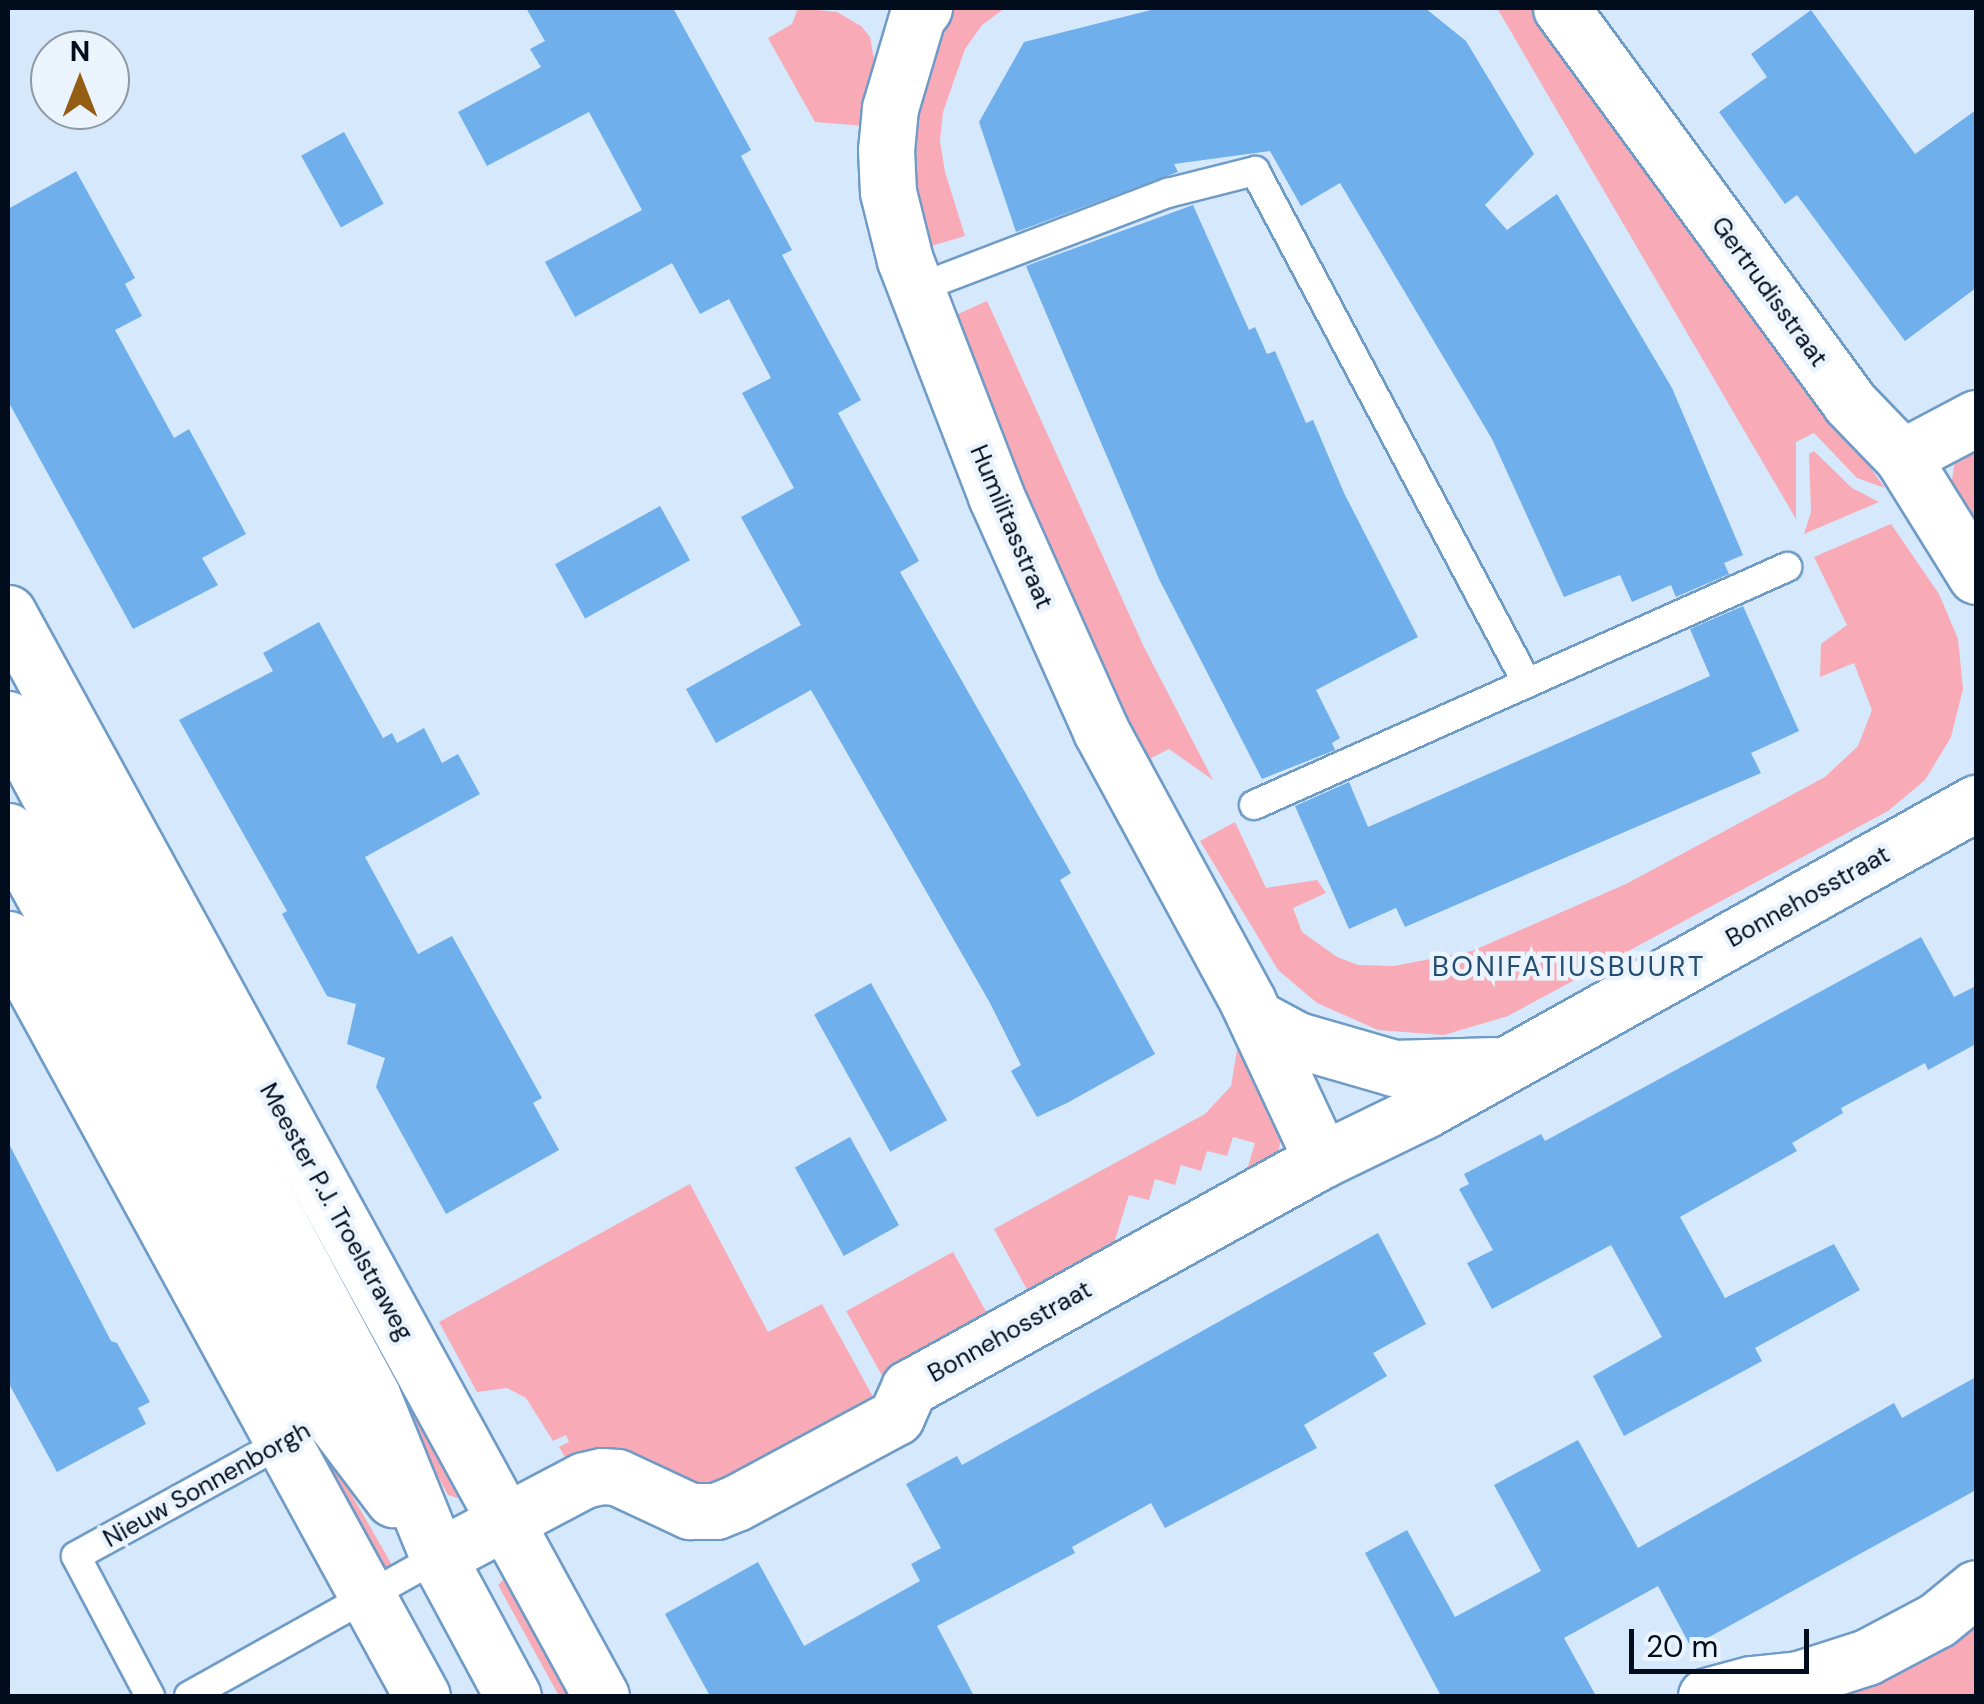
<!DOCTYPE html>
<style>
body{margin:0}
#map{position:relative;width:1984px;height:1704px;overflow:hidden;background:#d6e8fb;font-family:"DM Sans",sans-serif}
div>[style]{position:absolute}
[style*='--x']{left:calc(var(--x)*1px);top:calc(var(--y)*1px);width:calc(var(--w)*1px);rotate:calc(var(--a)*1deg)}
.green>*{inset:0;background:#f8aab7;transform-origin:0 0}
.building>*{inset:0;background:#6fafec;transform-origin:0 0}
.roads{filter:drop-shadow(2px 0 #6f9bc7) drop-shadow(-2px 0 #6f9bc7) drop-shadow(0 2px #6f9bc7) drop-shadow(0 -2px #6f9bc7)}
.service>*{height:28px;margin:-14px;padding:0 14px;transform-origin:14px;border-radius:14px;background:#fff}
.minor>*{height:55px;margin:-27.5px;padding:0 27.5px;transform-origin:27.5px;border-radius:27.5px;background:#fff}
.secondary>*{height:55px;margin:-27.5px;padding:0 27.5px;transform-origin:27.5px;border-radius:27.5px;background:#fff}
span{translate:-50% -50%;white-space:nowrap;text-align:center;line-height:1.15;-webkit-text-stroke:9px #ebf4fd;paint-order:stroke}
.street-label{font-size:25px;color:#010d1d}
.neighbourhood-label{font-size:28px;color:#234d73;letter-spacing:2.5px}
.frame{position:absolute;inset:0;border:10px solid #010d1d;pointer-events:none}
.north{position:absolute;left:30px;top:30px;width:100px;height:100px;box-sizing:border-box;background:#ebf4fd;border:2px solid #8d98a3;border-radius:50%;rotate:0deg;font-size:28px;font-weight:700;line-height:40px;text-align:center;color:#010d1d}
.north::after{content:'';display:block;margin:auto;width:35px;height:45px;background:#935e13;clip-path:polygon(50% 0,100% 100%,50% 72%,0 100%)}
.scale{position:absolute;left:1629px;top:1629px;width:180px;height:45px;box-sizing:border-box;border:5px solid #010d1d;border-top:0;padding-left:12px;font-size:30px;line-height:35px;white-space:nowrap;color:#010d1d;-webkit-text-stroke:8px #ebf4fd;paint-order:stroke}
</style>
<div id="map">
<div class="green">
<div style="clip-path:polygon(798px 8px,837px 12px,861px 26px,870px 37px,875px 65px,865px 126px,815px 122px,768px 38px,792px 24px)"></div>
<div style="clip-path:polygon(954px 8px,1005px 8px,982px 25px,965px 49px,943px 112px,940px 141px,945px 172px,965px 236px,921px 249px,911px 201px,913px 105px,945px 20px)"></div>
<div style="clip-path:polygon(1497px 8px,1533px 8px,1885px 488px,1857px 478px,1814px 433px,1796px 442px,1796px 519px)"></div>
<div style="clip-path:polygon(987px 301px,1144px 647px,1213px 780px,1169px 749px,1151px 758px,1170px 805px,1143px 767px,947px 319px)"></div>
<div style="clip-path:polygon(1976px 437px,1976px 536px,1951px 486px,1955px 460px)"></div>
<div style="clip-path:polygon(1814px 451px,1852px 488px,1879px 502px,1804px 534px,1811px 512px,1809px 454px)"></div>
<div style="clip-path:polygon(1891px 524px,1939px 594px,1958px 639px,1963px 689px,1951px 737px,1925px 780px,1888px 811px,1508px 1016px,1444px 1035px,1378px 1030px,1317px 1003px,1278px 970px,1200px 841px,1235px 822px,1266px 888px,1317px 880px,1326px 893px,1293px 908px,1302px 932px,1337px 957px,1358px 965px,1394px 966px,1472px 951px,1626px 884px,1825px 777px,1858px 746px,1872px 710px,1854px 663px,1820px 677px,1821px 644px,1847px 625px,1814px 557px)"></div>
<div style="clip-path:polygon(1238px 1044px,1282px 1135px,1278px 1154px,1244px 1180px,1255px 1143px,1233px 1137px,1227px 1156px,1207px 1151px,1201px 1171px,1181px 1165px,1175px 1185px,1155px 1179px,1149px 1200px,1129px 1195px,1111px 1253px,1031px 1297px,994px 1229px,1205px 1114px,1231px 1086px)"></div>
<div style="clip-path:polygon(690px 1184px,768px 1332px,822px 1304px,877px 1404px,712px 1488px,568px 1462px,559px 1447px,569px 1442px,566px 1435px,553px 1441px,526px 1398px,507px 1388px,477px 1392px,439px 1322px)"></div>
<div style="left:953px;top:1252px;width:77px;height:122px;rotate:61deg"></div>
<div style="clip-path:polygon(371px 1325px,462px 1496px,458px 1498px,448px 1495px,359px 1332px)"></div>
<div style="clip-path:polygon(326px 1450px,392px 1565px,384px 1575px,314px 1456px)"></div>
<div style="clip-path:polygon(507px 1576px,577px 1696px,559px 1696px,498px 1585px)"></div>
<div style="clip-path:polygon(1976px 1610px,1976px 1696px,1786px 1696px)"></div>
</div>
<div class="building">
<div style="clip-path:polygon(526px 8px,673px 8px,751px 150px,741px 156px,792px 250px,782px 255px,861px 400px,838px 413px,919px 561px,900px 572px,1071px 873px,1060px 880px,1155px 1054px,1067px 1103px,1037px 1117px,1011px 1071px,1021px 1065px,990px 1003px,811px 690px,716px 743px,686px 689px,801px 625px,741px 517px,794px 488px,742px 393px,771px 378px,729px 299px,700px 314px,672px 263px,575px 317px,545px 262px,642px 210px,589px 112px,487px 166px,458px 112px,541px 67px,530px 49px,545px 41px)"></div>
<div style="clip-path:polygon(1159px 8px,1425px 8px,1466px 41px,1534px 154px,1485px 205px,1507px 230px,1557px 194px,1672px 388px,1743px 555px,1724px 563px,1729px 574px,1676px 597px,1671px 585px,1632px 602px,1620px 575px,1564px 597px,1492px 439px,1340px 183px,1301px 206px,1270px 151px,1174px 164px,1178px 172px,1016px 232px,979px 122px,1024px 42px)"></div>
<div style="clip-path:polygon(1811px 10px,1915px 154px,1976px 110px,1976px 288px,1905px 341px,1797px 195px,1785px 204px,1719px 112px,1767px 77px,1751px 54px)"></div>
<div style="left:344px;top:132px;width:82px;height:49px;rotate:61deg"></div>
<div style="clip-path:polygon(76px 171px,135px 278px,125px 284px,142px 316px,115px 330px,174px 438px,189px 429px,246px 534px,202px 558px,218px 585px,133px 629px,8px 401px,8px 209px)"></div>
<div style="clip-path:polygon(1193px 205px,1249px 330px,1255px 327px,1267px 354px,1275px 351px,1306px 423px,1313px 420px,1344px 493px,1418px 637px,1316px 690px,1340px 738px,1332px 743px,1335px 750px,1262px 779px,1159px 579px,1026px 266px)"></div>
<div style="left:660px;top:506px;width:62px;height:120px;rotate:61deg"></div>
<div style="clip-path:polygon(1743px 606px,1799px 731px,1751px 753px,1761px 773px,1405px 927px,1396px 908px,1349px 929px,1295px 806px,1349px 782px,1368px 827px,1663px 697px,1710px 676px,1690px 629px)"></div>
<div style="clip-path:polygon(319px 622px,383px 738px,392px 733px,397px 743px,424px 728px,442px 763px,458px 754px,480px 794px,365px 857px,418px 954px,452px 936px,542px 1098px,533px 1103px,559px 1150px,446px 1214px,376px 1087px,385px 1058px,347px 1044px,356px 1004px,327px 996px,282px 914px,287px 911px,179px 720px,273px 671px,263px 653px)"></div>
<div style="clip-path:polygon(1921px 937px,1954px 997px,1976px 986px,1976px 1044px,1928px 1070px,1925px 1063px,1841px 1108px,1843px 1113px,1792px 1143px,1797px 1151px,1680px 1217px,1725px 1298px,1834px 1244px,1860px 1290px,1755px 1348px,1762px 1361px,1624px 1436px,1593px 1376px,1662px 1337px,1611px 1245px,1492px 1309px,1467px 1263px,1493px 1250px,1459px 1189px,1469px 1184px,1464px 1174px,1541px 1134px,1545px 1141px)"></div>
<div style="left:871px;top:983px;width:157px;height:65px;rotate:61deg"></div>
<div style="left:850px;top:1137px;width:101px;height:63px;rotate:61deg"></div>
<div style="clip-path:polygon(8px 1142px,111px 1341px,117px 1343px,150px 1402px,138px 1408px,146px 1424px,57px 1472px,8px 1382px)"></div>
<div style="clip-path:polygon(1378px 1233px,1426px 1324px,1373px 1353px,1387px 1376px,1304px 1425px,1317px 1448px,1165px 1528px,1151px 1503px,1072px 1547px,1075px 1553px,937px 1626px,974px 1696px,710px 1696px,665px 1614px,758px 1562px,804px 1646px,920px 1581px,911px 1564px,941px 1548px,906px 1484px,957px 1456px,962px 1465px)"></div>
<div style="clip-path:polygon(1976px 1377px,1976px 1490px,1691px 1647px,1658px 1586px,1564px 1638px,1596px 1696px,1441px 1696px,1365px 1553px,1407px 1530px,1455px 1617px,1541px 1571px,1494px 1485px,1578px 1440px,1638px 1548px,1894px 1403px,1902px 1418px)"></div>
</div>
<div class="roads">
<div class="service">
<div style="--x:916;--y:289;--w:270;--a:-20.9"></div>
<div style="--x:1168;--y:193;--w:90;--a:-14.2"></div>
<div style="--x:1255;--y:171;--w:580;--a:62.02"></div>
<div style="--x:1254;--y:805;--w:584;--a:-24.06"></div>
<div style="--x:150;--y:1696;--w:158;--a:-117.9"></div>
<div style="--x:76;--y:1556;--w:245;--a:-28.8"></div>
<div style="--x:189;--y:1696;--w:285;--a:-29.2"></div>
</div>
<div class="minor">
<div style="--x:924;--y:8;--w:11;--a:128"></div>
<div style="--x:917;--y:17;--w:95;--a:106.5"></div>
<div style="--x:890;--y:108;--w:42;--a:95.4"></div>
<div style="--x:886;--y:150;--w:42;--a:87.3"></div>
<div style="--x:888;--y:192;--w:70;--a:76"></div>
<div style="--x:905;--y:260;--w:253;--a:68.9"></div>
<div style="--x:996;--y:496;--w:257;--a:65.9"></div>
<div style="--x:1101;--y:731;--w:306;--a:61.5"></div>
<div style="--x:1247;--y:1000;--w:177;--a:64.9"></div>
<div style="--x:1561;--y:8;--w:488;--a:53.8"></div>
<div style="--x:1849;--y:402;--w:76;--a:46.1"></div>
<div style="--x:1902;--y:457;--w:140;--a:58.1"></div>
<div style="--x:1902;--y:457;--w:84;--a:-27.8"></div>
<div style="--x:8;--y:613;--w:1235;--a:61.3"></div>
<div style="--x:8;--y:939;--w:863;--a:61.33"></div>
<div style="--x:1256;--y:1018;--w:47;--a:28.2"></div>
<div style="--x:1297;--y:1040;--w:101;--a:16.1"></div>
<div style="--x:1394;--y:1068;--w:100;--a:-1.7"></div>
<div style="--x:438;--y:1557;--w:165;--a:-27.8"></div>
<div style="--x:584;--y:1480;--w:18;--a:-13"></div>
<div style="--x:602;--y:1476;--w:15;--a:4"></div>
<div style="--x:617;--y:1477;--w:81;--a:25"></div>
<div style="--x:690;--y:1511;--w:26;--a:0"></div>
<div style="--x:716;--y:1511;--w:22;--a:-22"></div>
<div style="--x:736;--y:1503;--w:182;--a:-28.3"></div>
<div style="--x:896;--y:1417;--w:32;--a:-66"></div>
<div style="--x:909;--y:1388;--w:472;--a:-28.9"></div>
<div style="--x:1322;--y:1160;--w:114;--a:-25.9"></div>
<div style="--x:1425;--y:1110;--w:631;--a:-29.13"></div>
<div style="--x:1706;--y:1696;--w:47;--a:-14.9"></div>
<div style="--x:1751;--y:1684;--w:48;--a:-5.9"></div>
<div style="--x:1799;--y:1679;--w:71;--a:-17.9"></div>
<div style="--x:1867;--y:1657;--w:79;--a:-27.9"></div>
<div style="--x:1937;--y:1620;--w:50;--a:-39.4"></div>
</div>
<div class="secondary">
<div style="--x:8;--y:719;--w:768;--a:61.7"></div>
<div style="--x:372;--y:1395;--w:175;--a:67.8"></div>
<div style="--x:438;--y:1557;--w:158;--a:61.7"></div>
<div style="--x:8;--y:831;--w:669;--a:61.14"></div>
<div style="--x:331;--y:1417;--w:103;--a:52.9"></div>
</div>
</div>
<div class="street-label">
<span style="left:1769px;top:292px;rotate:54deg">Gertrudisstraat</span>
<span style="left:1011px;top:527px;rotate:67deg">Humilitasstraat</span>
<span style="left:1808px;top:897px;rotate:-29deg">Bonnehosstraat</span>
<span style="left:336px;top:1212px;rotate:61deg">Meester P.J. Troelstraweg</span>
<span style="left:1010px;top:1332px;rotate:-29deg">Bonnehosstraat</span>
<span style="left:207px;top:1485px;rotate:-29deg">Nieuw Sonnenborgh</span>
</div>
<div class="neighbourhood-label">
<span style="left:1569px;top:967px">BONIFATIUSBUURT</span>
</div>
<div class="frame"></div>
<div class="north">N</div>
<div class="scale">20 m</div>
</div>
